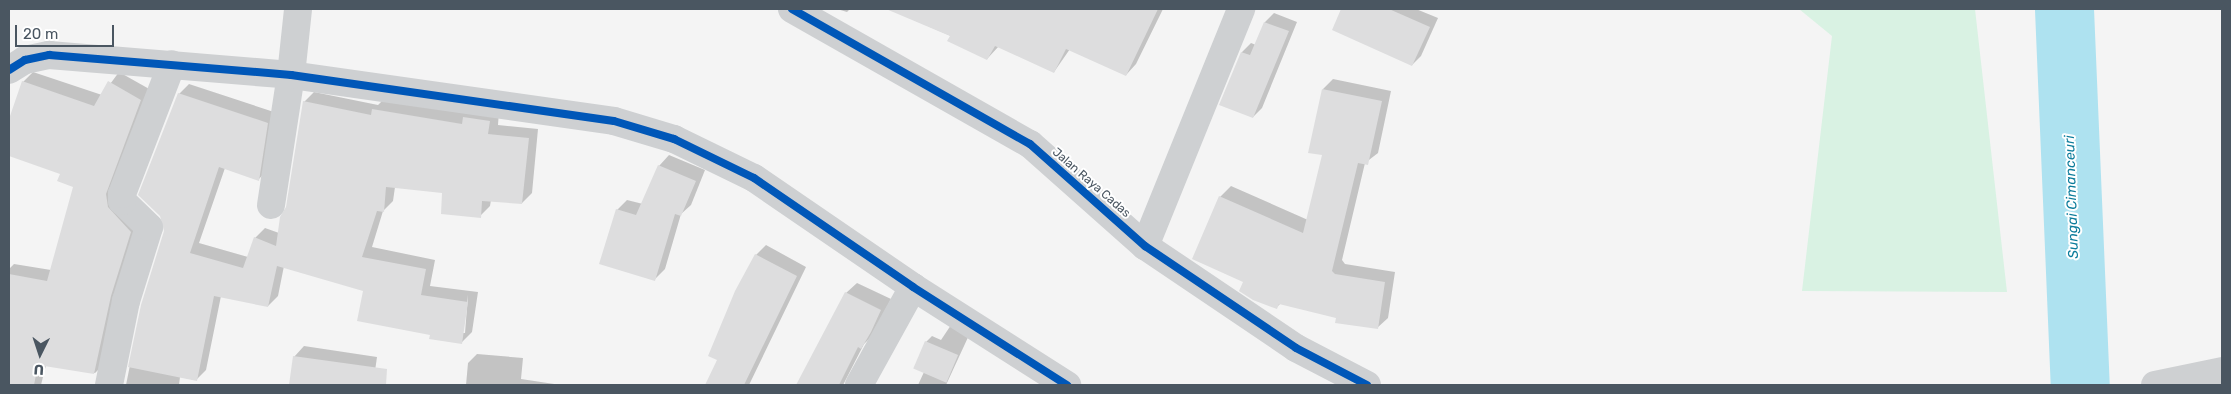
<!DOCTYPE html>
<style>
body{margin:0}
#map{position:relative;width:2231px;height:394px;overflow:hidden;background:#f4f4f4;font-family:Rubik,sans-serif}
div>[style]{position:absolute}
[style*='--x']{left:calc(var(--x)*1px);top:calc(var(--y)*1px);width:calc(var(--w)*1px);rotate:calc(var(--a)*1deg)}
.green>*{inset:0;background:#d9f2e3}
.shadow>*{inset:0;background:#0003}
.river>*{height:59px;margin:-29.5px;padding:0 29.5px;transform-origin:29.5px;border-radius:29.5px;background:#aee2f0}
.building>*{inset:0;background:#ddddde;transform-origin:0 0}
.minor>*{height:28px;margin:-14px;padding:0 14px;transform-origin:14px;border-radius:14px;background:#ced0d2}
.cycleway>*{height:8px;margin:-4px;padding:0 4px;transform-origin:4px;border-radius:4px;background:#0057b8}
span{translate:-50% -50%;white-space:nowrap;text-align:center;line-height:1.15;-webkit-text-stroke:4px #fff;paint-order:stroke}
.street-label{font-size:12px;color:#4a5661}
.water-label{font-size:14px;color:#0c7c9b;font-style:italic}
.frame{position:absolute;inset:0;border:10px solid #4a5661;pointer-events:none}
.north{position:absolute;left:15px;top:329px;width:50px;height:50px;-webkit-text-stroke:4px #fff;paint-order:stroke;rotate:184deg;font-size:14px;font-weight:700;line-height:20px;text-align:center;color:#4a5661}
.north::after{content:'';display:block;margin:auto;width:18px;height:22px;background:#4a5661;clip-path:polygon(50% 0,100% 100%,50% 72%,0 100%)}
.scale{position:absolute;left:15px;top:25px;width:99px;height:22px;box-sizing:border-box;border:2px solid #4a5661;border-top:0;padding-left:6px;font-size:15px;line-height:18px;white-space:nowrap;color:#4a5661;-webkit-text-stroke:4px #fff;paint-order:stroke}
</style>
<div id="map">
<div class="green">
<div style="clip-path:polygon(1799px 9px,1975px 9px,2007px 292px,1802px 291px,1832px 36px)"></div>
</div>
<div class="shadow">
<div style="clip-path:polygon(837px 9px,850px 9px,847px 12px)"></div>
<div style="clip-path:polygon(910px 9px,1163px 9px,1136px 64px,1126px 75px,1070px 49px,1054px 72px,999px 46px,987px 59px,951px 36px,907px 17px)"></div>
<div style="clip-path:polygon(1342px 9px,1416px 9px,1438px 18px,1421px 56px,1412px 65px,1334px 29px)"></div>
<div style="clip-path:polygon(1274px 13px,1297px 22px,1262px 108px,1253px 117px,1221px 104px,1242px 52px,1251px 43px,1256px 45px,1265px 22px)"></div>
<div style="clip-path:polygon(33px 72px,102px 95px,119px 72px,151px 90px,116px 183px,141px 221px,105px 363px,95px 373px,46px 365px,41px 385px,9px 385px,9px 269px,14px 264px,51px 270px,75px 186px,62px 173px,9px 155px,9px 123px,23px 82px)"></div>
<div style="clip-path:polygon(1333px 79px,1391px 91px,1378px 153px,1365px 163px,1342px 260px,1345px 264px,1395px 272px,1388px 318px,1377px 328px,1281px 303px,1277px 307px,1244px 281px,1220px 197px,1231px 186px,1308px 220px,1323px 154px,1323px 89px)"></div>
<div style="clip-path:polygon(evenodd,189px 84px,277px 113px,268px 169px,259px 179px,225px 168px,199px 243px,248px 257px,255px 238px,265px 228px,279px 233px,288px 208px,304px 102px,314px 92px,378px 105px,383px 100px,499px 111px,498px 125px,538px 129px,532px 193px,522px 203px,491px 200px,490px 206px,480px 216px,444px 192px,395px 187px,393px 201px,383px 211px,372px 247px,435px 260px,430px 286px,478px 292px,472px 332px,462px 342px,431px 334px,364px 290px,284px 266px,278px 296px,268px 306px,221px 296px,206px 370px,196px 380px,180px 377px,179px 385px,126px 385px,142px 305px,165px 231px,179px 94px,189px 84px,468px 295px,465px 333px,462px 333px,468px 295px)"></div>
<div style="clip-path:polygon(669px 155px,705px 170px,691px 205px,681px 214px,665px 269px,655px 279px,617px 210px,627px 200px,643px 204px,659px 166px)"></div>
<div style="clip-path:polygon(766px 245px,806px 267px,749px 385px,707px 385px,718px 359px,736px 292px,756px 255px)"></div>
<div style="clip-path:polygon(857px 283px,891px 299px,871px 337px,864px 344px,843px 385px,798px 385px,846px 293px)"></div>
<div style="clip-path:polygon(953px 322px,970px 333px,946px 385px,918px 385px,924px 372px,915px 368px,926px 342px,932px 336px,941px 340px)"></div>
<div style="clip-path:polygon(304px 346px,377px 357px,373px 385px,290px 385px,294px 357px)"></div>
<div style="clip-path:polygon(477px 354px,523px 358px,521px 379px,561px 385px,466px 385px,468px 363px)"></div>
</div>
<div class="river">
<div style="--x:2064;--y:9;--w:376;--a:87.6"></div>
</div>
<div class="building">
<div style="clip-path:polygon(886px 9px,1158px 9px,1126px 76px,1066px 49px,1054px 73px,995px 46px,987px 60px,947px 41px,950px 36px)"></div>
<div style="clip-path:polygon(1341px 9px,1389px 9px,1430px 27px,1412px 66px,1332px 30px)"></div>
<div style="clip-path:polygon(1264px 22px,1289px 31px,1253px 118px,1219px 105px,1241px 52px,1250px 55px)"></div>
<div style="clip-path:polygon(22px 81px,94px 106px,108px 81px,141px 100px,106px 194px,108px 207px,131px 232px,111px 296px,94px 374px,38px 365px,34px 385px,9px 385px,9px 274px,47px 281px,73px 187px,57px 181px,60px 174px,9px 156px,9px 119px)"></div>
<div style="clip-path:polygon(1322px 89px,1382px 101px,1368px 165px,1358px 163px,1332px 271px,1335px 274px,1385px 282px,1378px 329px,1335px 323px,1336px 318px,1279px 304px,1277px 309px,1253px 300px,1239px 291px,1243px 282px,1192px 259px,1219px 196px,1303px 233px,1322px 155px,1308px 153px)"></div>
<div style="clip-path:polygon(178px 93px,268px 123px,259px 181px,219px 167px,190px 253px,243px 268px,254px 237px,276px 246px,280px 217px,286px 207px,303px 101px,371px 115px,372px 109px,462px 124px,463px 117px,490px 121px,488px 134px,529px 138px,522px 204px,482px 201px,481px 218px,441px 214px,442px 193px,386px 187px,384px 212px,377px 211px,362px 257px,426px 269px,421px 295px,468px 302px,462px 344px,429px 339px,430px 335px,357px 321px,363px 291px,277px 266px,268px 307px,214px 296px,197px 381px,128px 367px,141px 305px,164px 231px,160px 216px,138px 195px)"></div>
<div style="clip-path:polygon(658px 165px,696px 181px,681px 216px,675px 214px,655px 281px,599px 264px,616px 209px,636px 215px)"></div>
<div style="clip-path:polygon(755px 254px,797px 276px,744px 385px,705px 385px,717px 360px,708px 356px,735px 291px)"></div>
<div style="clip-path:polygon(845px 292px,881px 310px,871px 332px,861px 349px,858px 347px,839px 385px,796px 385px)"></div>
<div style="left:925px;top:341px;width:36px;height:30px;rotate:23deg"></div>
<div style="clip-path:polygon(293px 356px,387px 369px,386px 385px,289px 385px)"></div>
</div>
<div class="minor">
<div style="--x:792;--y:9;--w:274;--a:29.6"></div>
<div style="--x:1030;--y:144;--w:154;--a:41.6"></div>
<div style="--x:1145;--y:246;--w:182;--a:34"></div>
<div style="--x:1296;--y:348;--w:80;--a:27.5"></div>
<div style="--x:9;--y:70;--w:19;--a:-32"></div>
<div style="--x:25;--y:60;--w:25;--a:-12"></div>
<div style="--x:49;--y:55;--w:243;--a:4.7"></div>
<div style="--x:291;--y:75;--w:326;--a:8.1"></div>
<div style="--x:614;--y:121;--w:63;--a:16.7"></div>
<div style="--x:674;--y:139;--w:89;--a:26"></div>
<div style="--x:754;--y:178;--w:193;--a:34.4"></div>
<div style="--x:913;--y:287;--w:183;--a:32.5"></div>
<div style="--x:271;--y:205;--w:132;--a:-81.3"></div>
<div style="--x:291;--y:75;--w:66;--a:-83.9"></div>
<div style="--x:1145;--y:246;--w:256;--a:-67.9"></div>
<div style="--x:109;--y:385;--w:86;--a:-78.6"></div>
<div style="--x:126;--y:301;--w:77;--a:-72.7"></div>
<div style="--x:149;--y:227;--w:37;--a:-136"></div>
<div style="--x:122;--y:201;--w:7;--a:-90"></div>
<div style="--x:122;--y:194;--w:139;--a:-69"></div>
<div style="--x:859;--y:385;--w:112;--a:-61.1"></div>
<div style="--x:2155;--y:385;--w:68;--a:-11.8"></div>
</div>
<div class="cycleway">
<div style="--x:792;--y:9;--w:274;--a:29.6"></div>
<div style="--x:1030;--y:144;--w:154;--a:41.6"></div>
<div style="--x:1145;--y:246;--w:182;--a:34"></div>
<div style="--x:1296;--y:348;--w:80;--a:27.5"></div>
<div style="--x:9;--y:70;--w:19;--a:-32"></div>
<div style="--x:25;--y:60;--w:25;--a:-12"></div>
<div style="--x:49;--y:55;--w:243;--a:4.7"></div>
<div style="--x:291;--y:75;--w:326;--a:8.1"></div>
<div style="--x:614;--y:121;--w:63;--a:16.7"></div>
<div style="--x:674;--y:139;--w:89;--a:26"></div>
<div style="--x:754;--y:178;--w:193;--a:34.4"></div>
<div style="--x:913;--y:287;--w:183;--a:32.5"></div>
</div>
<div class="street-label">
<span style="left:1091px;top:183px;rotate:41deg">Jalan Raya Cadas</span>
</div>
<div class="water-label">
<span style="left:2072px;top:197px;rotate:-92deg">Sungai Cimanceuri</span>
</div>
<div class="frame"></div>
<div class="north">U</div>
<div class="scale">20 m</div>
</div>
